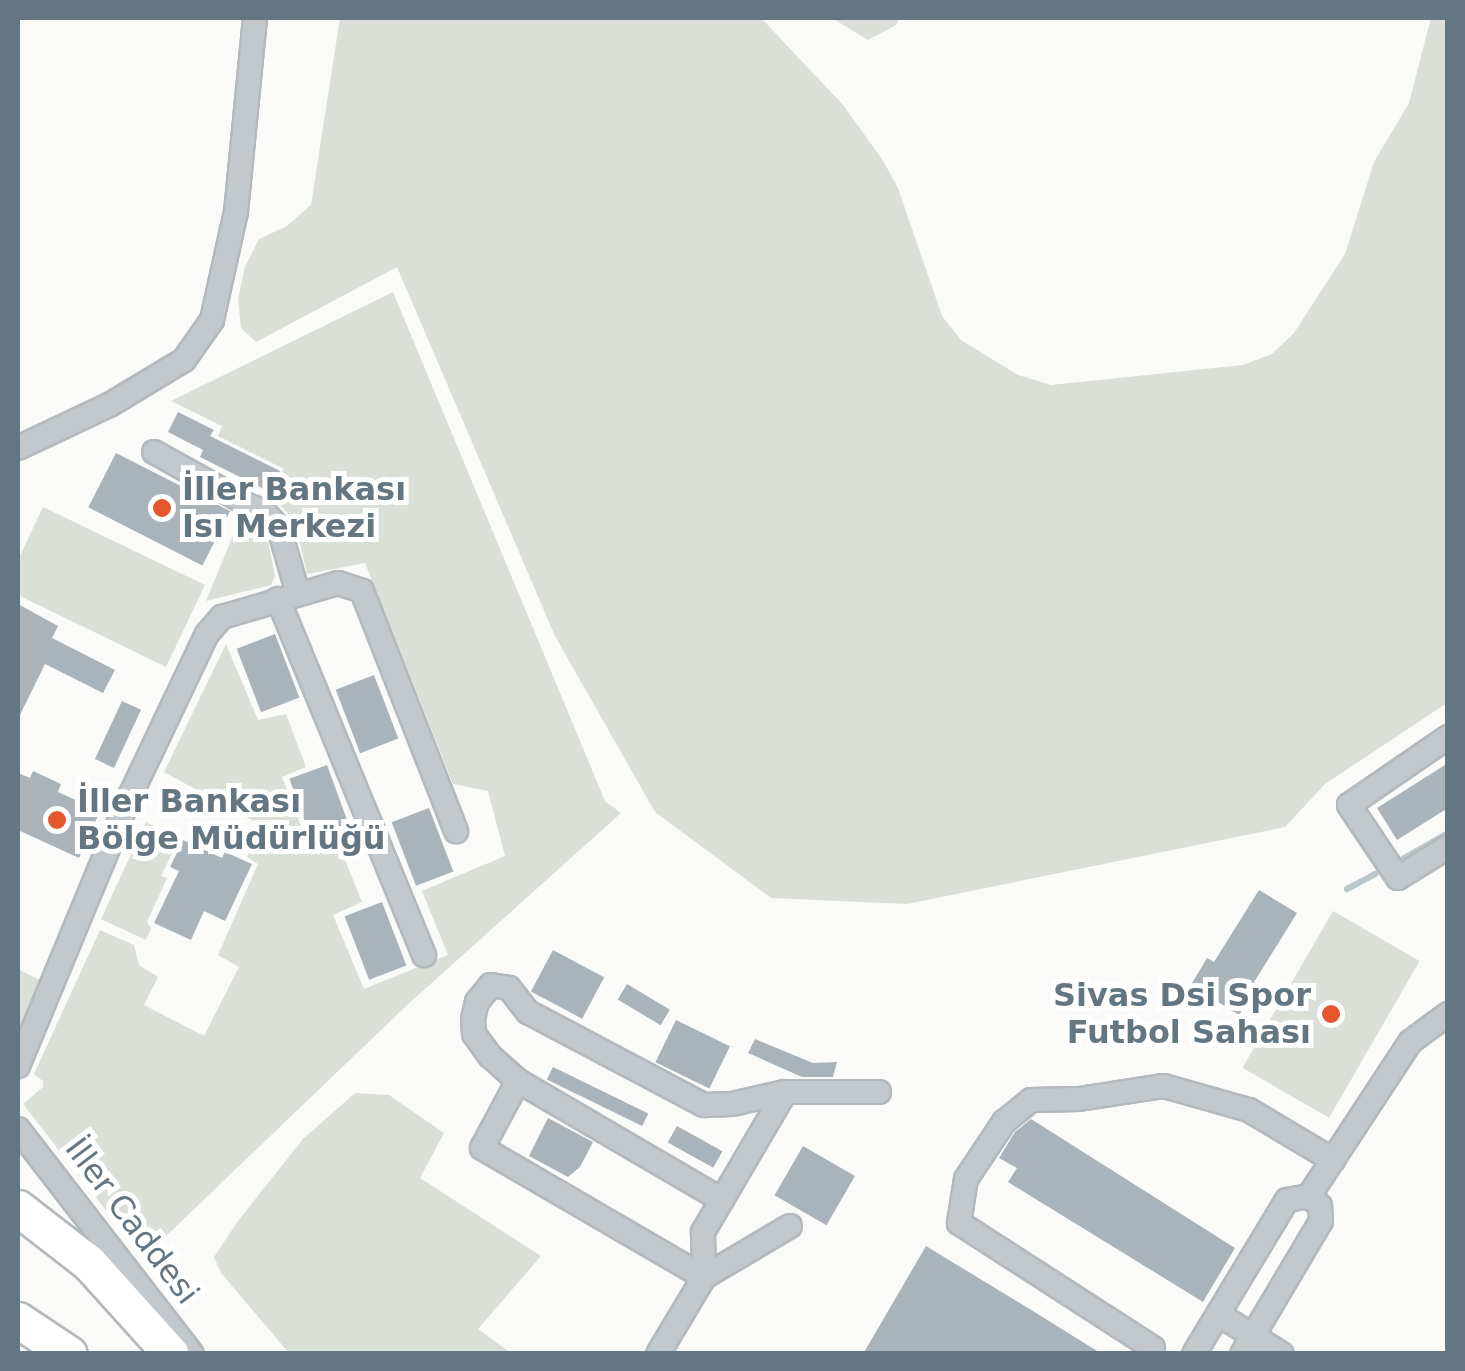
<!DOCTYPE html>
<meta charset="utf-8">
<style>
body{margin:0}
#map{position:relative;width:1465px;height:1371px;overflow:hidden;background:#fafaf8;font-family:"DejaVu Sans",sans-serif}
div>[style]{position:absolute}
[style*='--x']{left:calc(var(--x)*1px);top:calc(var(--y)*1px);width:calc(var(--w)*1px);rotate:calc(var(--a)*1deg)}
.green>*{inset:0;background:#dadfd7;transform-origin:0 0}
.stream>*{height:6px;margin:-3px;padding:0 3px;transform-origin:3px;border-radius:3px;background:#bbc7cb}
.building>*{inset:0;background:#aab3b9;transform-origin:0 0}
.roads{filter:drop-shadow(2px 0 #b4b9bd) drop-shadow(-2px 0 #b4b9bd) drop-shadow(0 2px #b4b9bd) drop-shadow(0 -2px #b4b9bd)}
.minor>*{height:22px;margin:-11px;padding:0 11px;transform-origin:11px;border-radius:11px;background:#c3c8cc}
.highway>*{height:35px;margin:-17.5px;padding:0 17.5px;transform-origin:17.5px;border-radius:17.5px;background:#fff}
.dots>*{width:28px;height:28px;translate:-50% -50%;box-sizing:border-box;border:5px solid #fff;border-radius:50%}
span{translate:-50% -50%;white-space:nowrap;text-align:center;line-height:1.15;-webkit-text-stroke:10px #fff;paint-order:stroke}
.poi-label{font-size:32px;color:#657683;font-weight:700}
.left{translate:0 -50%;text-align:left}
.right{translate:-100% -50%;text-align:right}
.street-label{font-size:32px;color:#657683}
.frame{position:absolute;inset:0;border:20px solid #657683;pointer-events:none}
</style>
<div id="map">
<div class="green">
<div style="clip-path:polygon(340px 18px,761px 18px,843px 105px,882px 159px,898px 188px,942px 316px,961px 340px,1018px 375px,1051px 385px,1243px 365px,1272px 354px,1294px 333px,1345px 254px,1374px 162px,1409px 103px,1431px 18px,1447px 18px,1447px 703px,1325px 784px,1285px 827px,907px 904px,771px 898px,655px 812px,555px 636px,397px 267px,256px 342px,241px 328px,238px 299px,245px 267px,259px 239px,287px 226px,311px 205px)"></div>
<div style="clip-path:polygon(832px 18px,899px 18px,896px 25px,868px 40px)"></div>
<div style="clip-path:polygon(393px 292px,605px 801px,621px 813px,406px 1006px,143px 1258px,23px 1104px,43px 1087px,43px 1081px,34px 1074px,100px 930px,134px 945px,139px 965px,158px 977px,144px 1005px,204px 1036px,239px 967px,218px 955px,258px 864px,247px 857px,263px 826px,164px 772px,226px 644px,258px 720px,286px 714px,306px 767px,282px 777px,312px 854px,339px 845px,362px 902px,333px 915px,364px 989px,448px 955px,422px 891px,505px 856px,488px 791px,453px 784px,365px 563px,307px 574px,295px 522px,271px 494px,284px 469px,218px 436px,222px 426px,171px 401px)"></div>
<div style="clip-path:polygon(43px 507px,205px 585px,166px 667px,18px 595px,18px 560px)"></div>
<div style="clip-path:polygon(241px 516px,267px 536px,275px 576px,271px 585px,206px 601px)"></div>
<div style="clip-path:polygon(146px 822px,179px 839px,161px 876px,167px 878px,147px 922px,151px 929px,146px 940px,101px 919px)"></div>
<div style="left:1333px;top:911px;width:100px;height:181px;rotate:30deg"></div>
<div style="clip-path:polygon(18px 969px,42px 981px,18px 1036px)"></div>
<div style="clip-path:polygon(355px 1093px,389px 1095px,444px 1133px,420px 1178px,541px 1256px,478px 1329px,511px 1353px,289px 1353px,221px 1273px,214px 1257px,238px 1221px,303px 1139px)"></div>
</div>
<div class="stream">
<div style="--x:1404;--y:858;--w:51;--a:-29.6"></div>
<div style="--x:1347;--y:889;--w:32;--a:-28"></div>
</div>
<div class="building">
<div style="clip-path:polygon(178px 412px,214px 430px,210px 436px,280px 471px,270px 492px,200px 457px,203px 450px,168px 432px)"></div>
<div style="left:116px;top:453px;width:128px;height:61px;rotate:27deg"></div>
<div style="clip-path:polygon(18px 604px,58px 626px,52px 638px,115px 670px,103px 693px,45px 664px,18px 719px)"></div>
<div style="left:275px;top:634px;width:68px;height:41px;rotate:69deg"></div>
<div style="left:374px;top:675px;width:68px;height:41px;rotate:69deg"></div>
<div style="left:122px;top:701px;width:21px;height:64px;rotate:25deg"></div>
<div style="clip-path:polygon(1448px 763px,1448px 808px,1397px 840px,1377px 808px)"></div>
<div style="left:327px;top:765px;width:69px;height:40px;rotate:70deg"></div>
<div style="clip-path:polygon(33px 771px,61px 784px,58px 792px,100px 811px,79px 858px,18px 830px,18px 773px,30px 778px)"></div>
<div style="left:429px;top:808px;width:68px;height:40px;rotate:69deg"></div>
<div style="clip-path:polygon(183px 840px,222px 858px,225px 852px,252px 864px,225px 921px,204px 911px,191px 940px,154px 923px,179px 871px,170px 867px)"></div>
<div style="clip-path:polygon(1259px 890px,1297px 913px,1251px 987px,1255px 989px,1239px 1015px,1191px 985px,1207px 958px,1214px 962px)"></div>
<div style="left:382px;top:902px;width:68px;height:40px;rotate:69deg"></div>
<div style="left:553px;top:950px;width:58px;height:47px;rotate:28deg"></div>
<div style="left:627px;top:984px;width:50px;height:18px;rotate:31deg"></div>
<div style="left:676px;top:1020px;width:60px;height:47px;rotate:26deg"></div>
<div style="clip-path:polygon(755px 1039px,813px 1063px,837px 1062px,833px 1077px,802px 1077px,748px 1053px)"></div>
<div style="left:553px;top:1067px;width:106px;height:14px;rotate:26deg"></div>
<div style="clip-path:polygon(548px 1118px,593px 1142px,580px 1167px,568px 1177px,529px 1156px)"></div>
<div style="clip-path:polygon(1031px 1119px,1235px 1248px,1203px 1302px,1008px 1182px,1017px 1168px,999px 1158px,1015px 1132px)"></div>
<div style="left:677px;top:1126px;width:52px;height:19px;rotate:29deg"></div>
<div style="left:803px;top:1146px;width:60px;height:57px;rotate:30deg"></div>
<div style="clip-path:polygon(926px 1246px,1028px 1308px,1102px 1354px,863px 1354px)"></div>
</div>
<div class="roads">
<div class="minor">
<div style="--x:18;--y:448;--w:103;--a:-25.3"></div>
<div style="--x:111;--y:404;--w:85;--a:-31.1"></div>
<div style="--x:184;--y:360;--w:49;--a:-55"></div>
<div style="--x:212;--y:320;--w:111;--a:-77.5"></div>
<div style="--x:236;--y:212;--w:195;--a:-84.4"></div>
<div style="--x:154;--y:452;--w:128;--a:29"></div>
<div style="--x:266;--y:514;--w:19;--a:47"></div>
<div style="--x:279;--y:528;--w:69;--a:73.9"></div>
<div style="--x:278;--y:599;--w:385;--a:67.7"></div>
<div style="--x:1448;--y:737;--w:120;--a:145.5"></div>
<div style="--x:1349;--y:805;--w:88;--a:56.1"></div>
<div style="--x:1398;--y:878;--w:59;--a:-31.8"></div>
<div style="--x:18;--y:1066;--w:292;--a:-67.5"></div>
<div style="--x:130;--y:796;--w:179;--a:-64.6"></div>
<div style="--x:207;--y:634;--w:23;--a:-49"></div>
<div style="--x:222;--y:617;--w:121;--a:-16.3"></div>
<div style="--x:338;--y:583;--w:25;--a:18"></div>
<div style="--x:362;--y:591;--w:258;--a:68.6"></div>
<div style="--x:518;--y:1081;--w:76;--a:118.2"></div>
<div style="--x:482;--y:1148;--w:257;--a:30.2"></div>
<div style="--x:704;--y:1277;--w:100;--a:-30.7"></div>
<div style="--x:18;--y:1129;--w:284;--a:52.3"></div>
<div style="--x:1309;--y:1196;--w:184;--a:-56.7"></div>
<div style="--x:1410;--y:1042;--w:47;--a:-36.4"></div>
<div style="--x:722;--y:1200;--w:236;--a:-149.7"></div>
<div style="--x:518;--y:1081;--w:38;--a:-138"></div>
<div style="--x:490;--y:1056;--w:27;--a:-126"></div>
<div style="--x:474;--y:1034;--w:15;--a:-94"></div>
<div style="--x:473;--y:1019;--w:17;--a:-77"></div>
<div style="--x:477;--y:1002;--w:22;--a:-51"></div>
<div style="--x:491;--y:985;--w:18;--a:9"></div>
<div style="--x:509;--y:988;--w:31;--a:52"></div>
<div style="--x:528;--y:1012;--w:199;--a:27.9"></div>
<div style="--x:704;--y:1105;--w:28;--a:-2"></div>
<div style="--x:732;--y:1104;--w:54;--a:-12.8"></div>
<div style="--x:785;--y:1092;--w:94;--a:0"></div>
<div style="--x:1218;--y:1314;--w:75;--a:32"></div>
<div style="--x:1153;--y:1348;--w:231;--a:-147.2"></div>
<div style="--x:959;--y:1223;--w:45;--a:-81"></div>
<div style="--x:966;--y:1179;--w:69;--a:-56.3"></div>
<div style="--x:1004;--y:1122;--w:35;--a:-39"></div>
<div style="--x:1031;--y:1100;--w:48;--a:-1.2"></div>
<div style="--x:1079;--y:1099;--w:86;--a:-8.7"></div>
<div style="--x:1164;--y:1086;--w:88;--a:15.8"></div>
<div style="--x:1249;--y:1110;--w:98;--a:30.8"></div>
<div style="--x:658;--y:1354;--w:90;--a:-59.1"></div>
<div style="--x:704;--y:1277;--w:45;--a:-91.3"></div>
<div style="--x:703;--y:1232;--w:162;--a:-59.6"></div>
<div style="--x:1194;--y:1354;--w:180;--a:-58.9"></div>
<div style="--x:1287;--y:1200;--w:22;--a:-10"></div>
<div style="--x:1309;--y:1196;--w:15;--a:42"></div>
<div style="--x:1320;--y:1206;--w:15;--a:86"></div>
<div style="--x:1321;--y:1221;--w:155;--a:120.7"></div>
</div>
<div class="highway">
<div style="--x:18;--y:1208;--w:90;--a:37.8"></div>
<div style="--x:89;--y:1263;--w:122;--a:48"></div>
<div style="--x:18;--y:1320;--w:61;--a:33.7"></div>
</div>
</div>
<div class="dots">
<div style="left:162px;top:508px;background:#e4572e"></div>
<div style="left:57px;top:820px;background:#e4572e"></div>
<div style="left:1331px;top:1014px;background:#e4572e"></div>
</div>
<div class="poi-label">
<span class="left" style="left:182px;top:508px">İller Bankası<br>Isı Merkezi</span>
<span class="left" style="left:77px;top:820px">İller Bankası<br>Bölge Müdürlüğü</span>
<span class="right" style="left:1311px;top:1014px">Sivas Dsi Spor<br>Futbol Sahası</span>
</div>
<div class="street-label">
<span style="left:132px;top:1221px;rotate:53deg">İller Caddesi</span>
</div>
<div class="frame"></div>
</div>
